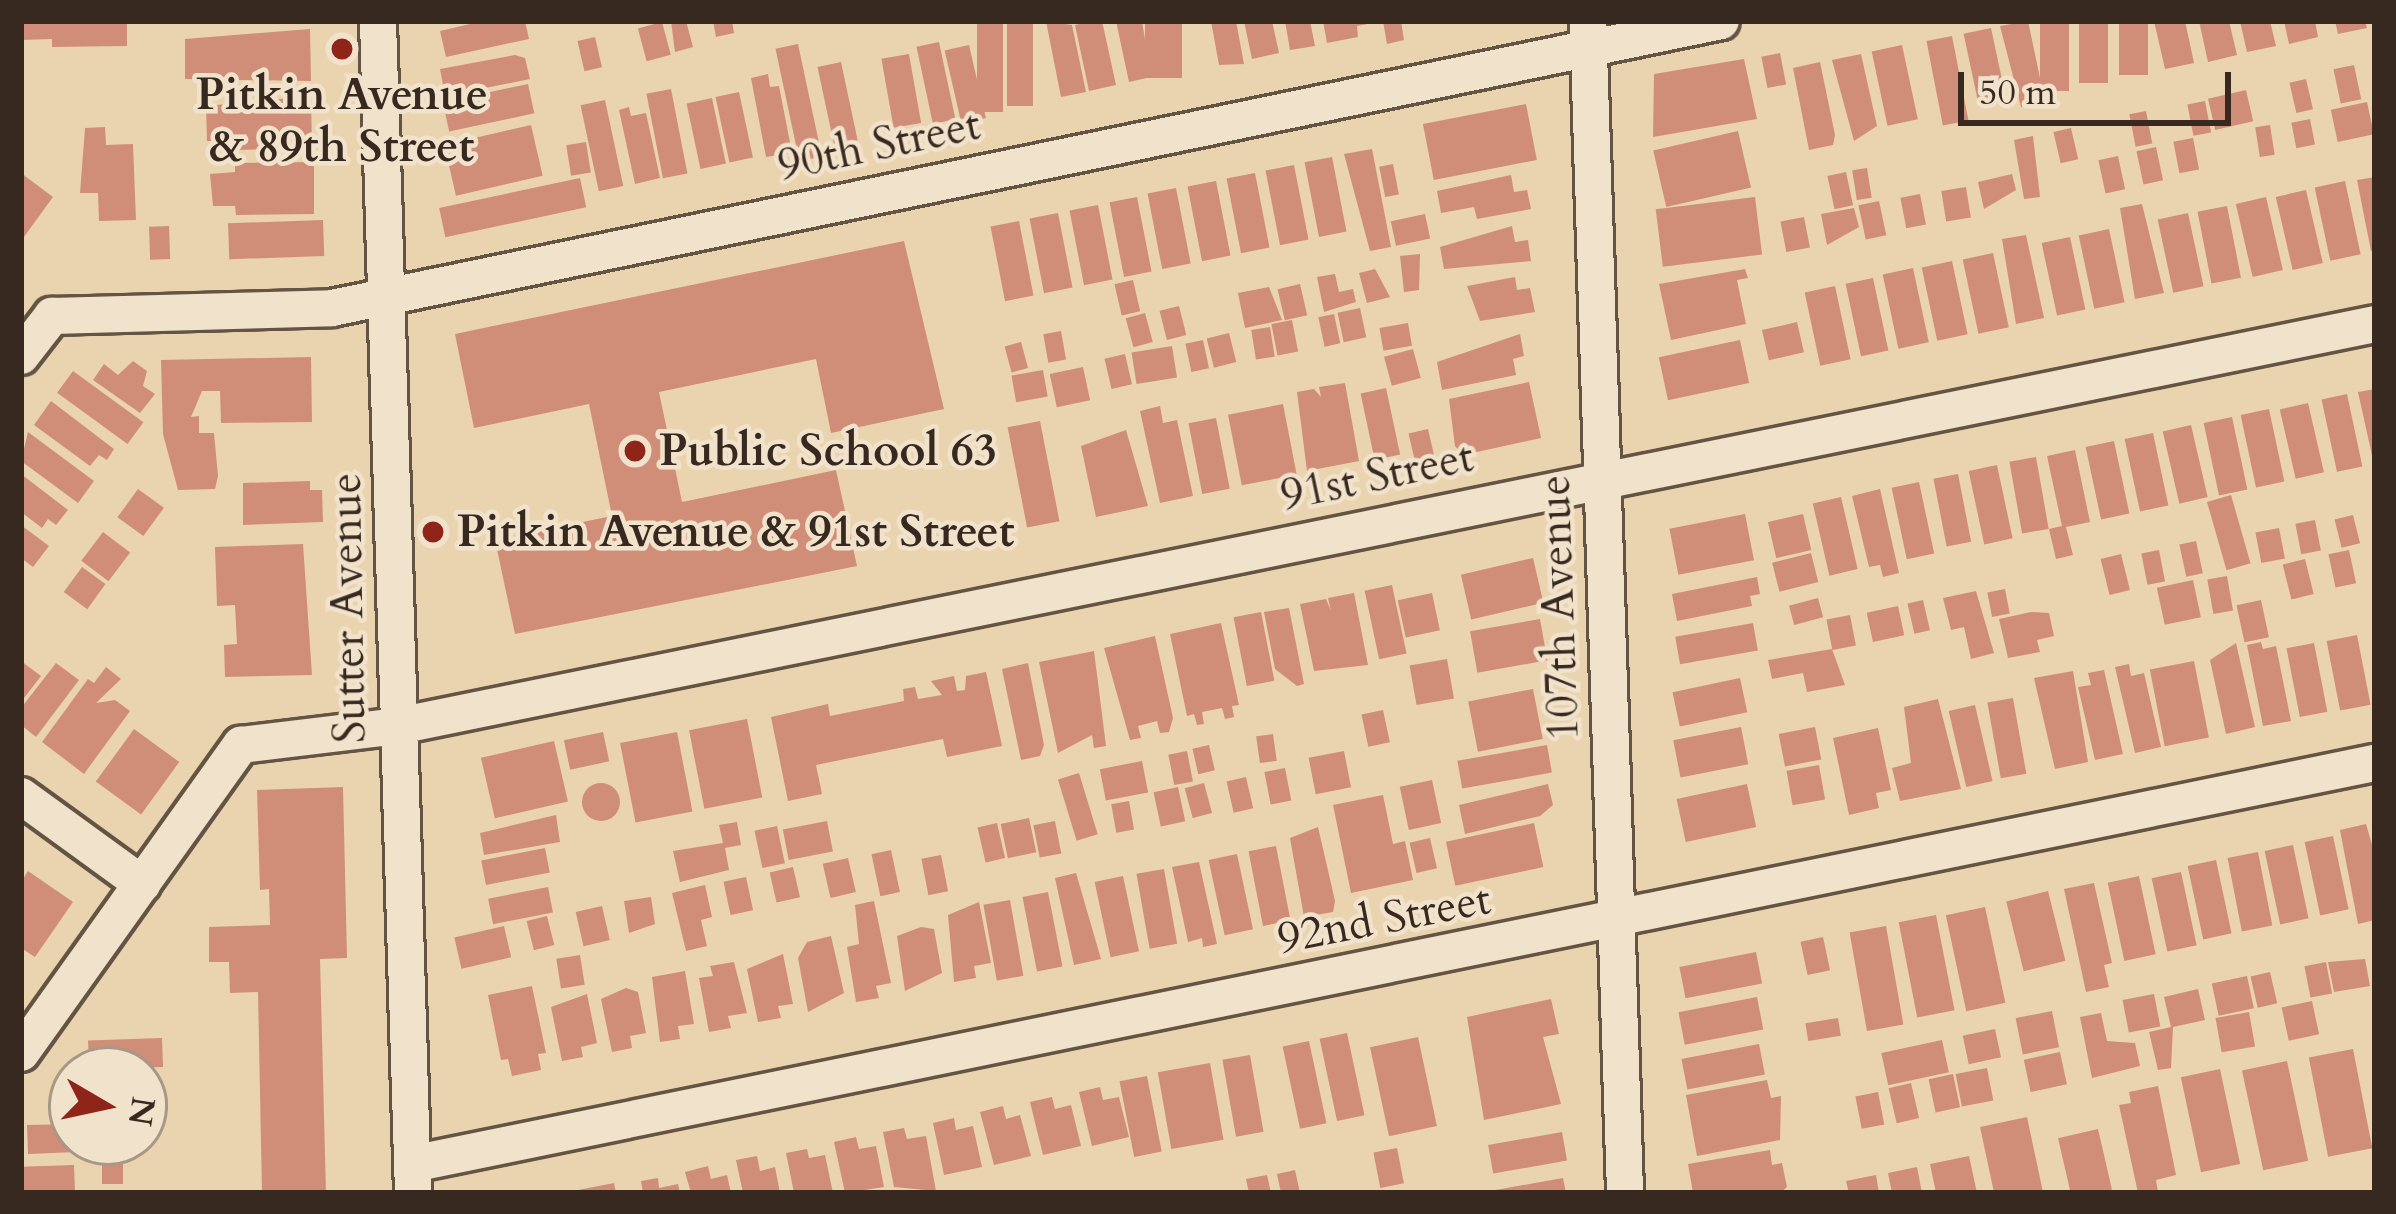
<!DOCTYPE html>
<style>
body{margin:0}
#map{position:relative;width:2396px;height:1214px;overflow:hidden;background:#ead3af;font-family:Cardo,serif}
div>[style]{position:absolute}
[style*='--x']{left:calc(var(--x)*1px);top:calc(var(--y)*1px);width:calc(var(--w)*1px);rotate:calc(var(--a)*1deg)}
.building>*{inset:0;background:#d08e79;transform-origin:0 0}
.round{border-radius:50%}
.roads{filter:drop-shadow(3px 0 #645444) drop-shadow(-3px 0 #645444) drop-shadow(0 3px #645444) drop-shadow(0 -3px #645444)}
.minor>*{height:36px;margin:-18px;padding:0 18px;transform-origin:18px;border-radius:18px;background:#f1e2cb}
.dots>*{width:33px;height:33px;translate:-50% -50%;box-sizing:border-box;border:6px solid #f1e2cb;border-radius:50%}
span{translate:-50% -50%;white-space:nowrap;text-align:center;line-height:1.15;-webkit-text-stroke:9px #f1e2cb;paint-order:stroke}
.poi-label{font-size:45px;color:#372920;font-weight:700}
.left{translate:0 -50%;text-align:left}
.street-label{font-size:45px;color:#372920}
.frame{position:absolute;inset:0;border:24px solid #372920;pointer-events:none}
.north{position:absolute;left:48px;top:1046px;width:120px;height:120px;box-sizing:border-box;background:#f1e2cb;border:3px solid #a79887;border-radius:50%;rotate:99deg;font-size:33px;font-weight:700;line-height:48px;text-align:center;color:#372920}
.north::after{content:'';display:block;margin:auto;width:42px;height:54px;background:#8f2418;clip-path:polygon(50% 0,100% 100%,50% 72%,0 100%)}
.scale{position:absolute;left:1958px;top:72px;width:273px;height:54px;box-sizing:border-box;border:6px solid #372920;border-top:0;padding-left:15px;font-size:36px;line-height:42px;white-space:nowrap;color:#372920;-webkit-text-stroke:9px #f1e2cb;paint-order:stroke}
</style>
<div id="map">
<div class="building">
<div style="clip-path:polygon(21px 21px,127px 21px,127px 46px,52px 47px,52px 39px,21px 40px)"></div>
<div style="clip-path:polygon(483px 21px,525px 21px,529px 39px,446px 57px,440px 31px)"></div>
<div style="clip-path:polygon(671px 21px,686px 21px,693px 47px,675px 52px)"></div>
<div style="clip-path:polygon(713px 21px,732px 21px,734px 33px,716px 37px)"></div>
<div style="left:977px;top:21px;width:26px;height:91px"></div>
<div style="left:1007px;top:21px;width:26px;height:85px"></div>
<div style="clip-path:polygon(1046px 21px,1072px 25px,1086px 92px,1061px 97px)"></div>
<div style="clip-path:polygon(1092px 21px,1102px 21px,1116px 85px,1089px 91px,1075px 25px)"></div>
<div style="clip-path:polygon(1116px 21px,1142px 21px,1151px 77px,1129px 82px)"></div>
<div style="left:1145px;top:21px;width:37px;height:57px"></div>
<div style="clip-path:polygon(1211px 21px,1236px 21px,1244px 64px,1219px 65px)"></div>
<div style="clip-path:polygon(1244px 21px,1272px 21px,1279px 53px,1252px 59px)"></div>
<div style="clip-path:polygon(1285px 21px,1310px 21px,1315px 46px,1290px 50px)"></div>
<div style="clip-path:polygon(1323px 21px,1373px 21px,1373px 23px,1357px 26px,1358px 37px,1327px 43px)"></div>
<div style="clip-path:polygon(1383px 21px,1401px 21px,1404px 40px,1387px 44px)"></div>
<div style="clip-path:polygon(2028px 21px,2045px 102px,2021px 107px,2000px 26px)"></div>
<div style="left:2040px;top:21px;width:29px;height:70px"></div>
<div style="left:2079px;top:21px;width:29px;height:62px"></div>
<div style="left:2119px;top:21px;width:29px;height:54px"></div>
<div style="clip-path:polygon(2154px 21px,2185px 21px,2194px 63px,2165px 69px)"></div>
<div style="clip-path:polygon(2199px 21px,2229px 21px,2237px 55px,2208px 62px)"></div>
<div style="clip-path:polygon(2240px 21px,2270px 21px,2276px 46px,2247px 52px)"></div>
<div style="clip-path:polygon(2284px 21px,2315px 21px,2318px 37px,2289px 44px)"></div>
<div style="clip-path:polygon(2335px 21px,2365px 21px,2367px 28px,2338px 34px)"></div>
<div style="left:662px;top:22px;width:34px;height:25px;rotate:75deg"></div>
<div style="left:1991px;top:28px;width:75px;height:28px;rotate:78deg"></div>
<div style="clip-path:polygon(310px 29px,311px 81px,185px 79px,185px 39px)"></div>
<div style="left:1952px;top:36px;width:86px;height:26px;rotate:79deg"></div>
<div style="left:595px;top:37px;width:31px;height:18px;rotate:77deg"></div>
<div style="left:939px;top:42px;width:79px;height:23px;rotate:78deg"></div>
<div style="left:798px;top:44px;width:115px;height:23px;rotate:78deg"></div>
<div style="left:969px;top:45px;width:75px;height:25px;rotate:77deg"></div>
<div style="left:1902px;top:45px;width:76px;height:31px;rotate:78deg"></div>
<div style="left:1780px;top:53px;width:32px;height:19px;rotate:79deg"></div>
<div style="left:909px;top:54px;width:70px;height:28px;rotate:80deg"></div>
<div style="clip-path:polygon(1861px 54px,1877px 126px,1854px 141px,1832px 60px)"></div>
<div style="clip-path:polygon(515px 55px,525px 58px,530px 79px,445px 96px,440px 69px)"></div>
<div style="clip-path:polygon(1744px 59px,1757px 119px,1653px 137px,1654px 74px)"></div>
<div style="left:841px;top:62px;width:80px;height:24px;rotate:78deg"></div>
<div style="clip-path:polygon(1820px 62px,1835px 135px,1833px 145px,1809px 150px,1793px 68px)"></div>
<div style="left:2354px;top:65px;width:35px;height:21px;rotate:78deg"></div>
<div style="clip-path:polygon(768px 74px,770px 87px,779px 86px,792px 153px,766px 157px,751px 78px)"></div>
<div style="left:2306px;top:79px;width:31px;height:17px;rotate:77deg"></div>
<div style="left:528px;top:84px;width:30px;height:87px;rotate:78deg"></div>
<div style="left:671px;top:89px;width:86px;height:25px;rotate:79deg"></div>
<div style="left:2246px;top:90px;width:32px;height:39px;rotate:77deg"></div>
<div style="left:739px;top:92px;width:67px;height:24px;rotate:78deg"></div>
<div style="clip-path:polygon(311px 96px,312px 148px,235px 150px,235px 141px,207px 141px,206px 106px)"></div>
<div style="left:712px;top:98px;width:67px;height:26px;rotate:78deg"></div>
<div style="left:605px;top:100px;width:88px;height:25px;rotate:78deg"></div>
<div style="left:2205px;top:101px;width:32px;height:18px;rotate:79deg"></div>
<div style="left:2367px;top:102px;width:33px;height:37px;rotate:78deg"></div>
<div style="left:1526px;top:104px;width:57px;height:105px;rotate:79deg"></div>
<div style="clip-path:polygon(629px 107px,631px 116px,646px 113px,660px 178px,635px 184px,619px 110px)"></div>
<div style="left:2146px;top:111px;width:33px;height:17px;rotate:79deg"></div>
<div style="left:2310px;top:119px;width:26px;height:19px;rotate:79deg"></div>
<div style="left:531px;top:125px;width:52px;height:89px;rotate:77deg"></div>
<div style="left:2270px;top:125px;width:30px;height:15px;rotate:81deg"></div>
<div style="clip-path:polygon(105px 127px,106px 145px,133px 144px,136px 220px,99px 221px,98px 193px,80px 193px,85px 128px)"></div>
<div style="left:2071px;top:128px;width:32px;height:18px;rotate:77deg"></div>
<div style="left:1738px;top:131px;width:58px;height:87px;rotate:77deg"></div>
<div style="clip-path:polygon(2033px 136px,2040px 197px,2024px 199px,2014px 140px)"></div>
<div style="left:2193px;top:138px;width:32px;height:20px;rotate:79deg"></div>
<div style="left:586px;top:142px;width:31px;height:20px;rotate:81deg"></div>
<div style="left:2156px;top:147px;width:34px;height:20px;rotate:78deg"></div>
<div style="clip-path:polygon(1372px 149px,1391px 247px,1370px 251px,1344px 154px)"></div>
<div style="left:2118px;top:156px;width:34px;height:20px;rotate:78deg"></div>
<div style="left:1332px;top:157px;width:76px;height:28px;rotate:79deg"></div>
<div style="clip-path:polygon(314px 162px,314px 214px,236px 215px,235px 206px,213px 206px,210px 174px,235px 172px,235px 163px)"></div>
<div style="left:1393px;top:164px;width:31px;height:14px;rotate:79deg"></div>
<div style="left:1294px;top:165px;width:76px;height:29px;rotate:79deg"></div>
<div style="left:1867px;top:168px;width:30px;height:15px;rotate:81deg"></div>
<div style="left:1846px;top:172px;width:34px;height:19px;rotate:78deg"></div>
<div style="clip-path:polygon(21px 173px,53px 197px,21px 241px)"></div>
<div style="left:1255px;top:173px;width:76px;height:29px;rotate:79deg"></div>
<div style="clip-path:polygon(2012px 174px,2016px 190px,1984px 209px,1978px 182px)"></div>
<div style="clip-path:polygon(1511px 175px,1514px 192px,1527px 190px,1531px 209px,1477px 219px,1474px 207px,1441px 213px,1437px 191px)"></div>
<div style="clip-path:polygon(2375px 177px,2375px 251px,2371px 251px,2357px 180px)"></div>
<div style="left:580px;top:178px;width:30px;height:144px;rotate:78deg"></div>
<div style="left:1216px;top:181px;width:76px;height:29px;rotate:79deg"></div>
<div style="left:2345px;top:181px;width:75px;height:31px;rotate:78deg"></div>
<div style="left:1966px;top:187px;width:31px;height:25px;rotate:81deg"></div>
<div style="left:1176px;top:188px;width:77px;height:29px;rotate:79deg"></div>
<div style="left:2306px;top:190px;width:75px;height:31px;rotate:77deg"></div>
<div style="left:1920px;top:194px;width:31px;height:20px;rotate:79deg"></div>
<div style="left:1137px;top:197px;width:76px;height:28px;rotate:79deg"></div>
<div style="left:1755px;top:197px;width:58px;height:100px;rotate:83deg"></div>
<div style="left:2266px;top:197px;width:75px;height:31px;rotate:77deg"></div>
<div style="left:1879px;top:201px;width:35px;height:21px;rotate:78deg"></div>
<div style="clip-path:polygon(2142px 204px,2164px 293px,2135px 299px,2120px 208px)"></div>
<div style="left:1098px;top:205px;width:76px;height:29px;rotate:79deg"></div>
<div style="left:2227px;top:206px;width:73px;height:30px;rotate:79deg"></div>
<div style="clip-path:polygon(1854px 208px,1859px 227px,1827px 245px,1821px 214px)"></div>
<div style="left:1058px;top:213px;width:76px;height:29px;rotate:79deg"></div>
<div style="left:2188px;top:213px;width:75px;height:31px;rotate:78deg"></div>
<div style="left:1425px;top:214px;width:25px;height:35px;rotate:78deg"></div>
<div style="left:1804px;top:217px;width:31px;height:24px;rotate:79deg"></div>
<div style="left:323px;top:220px;width:36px;height:95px;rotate:88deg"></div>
<div style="left:1019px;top:221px;width:76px;height:29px;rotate:79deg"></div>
<div style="left:169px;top:226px;width:33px;height:20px;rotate:88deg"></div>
<div style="clip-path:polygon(1512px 226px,1515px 242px,1528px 240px,1531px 261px,1444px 269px,1440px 247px)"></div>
<div style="left:2109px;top:229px;width:75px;height:31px;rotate:78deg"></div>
<div style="clip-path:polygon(2026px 235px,2044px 318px,2016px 324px,2002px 239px)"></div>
<div style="left:2070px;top:237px;width:74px;height:29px;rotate:78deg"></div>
<div style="clip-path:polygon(904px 241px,944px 409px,831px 433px,816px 359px,659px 392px,682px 502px,836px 470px,857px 566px,515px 634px,495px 540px,612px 516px,589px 404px,474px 428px,455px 334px)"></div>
<div style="left:1993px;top:253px;width:76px;height:31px;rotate:78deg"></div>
<div style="clip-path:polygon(1420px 254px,1419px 290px,1404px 292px,1400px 256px)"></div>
<div style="left:1952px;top:261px;width:75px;height:31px;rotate:78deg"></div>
<div style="left:1913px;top:268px;width:76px;height:31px;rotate:78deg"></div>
<div style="clip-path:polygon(1375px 269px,1390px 297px,1367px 303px,1359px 273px)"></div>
<div style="clip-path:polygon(1745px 269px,1748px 278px,1737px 280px,1746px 324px,1671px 340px,1659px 284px)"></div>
<div style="clip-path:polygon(1335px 274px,1339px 292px,1353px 289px,1356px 302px,1324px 312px,1317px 277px)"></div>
<div style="clip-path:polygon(1515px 277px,1517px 290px,1530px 288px,1535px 312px,1480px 321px,1467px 286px)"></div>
<div style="left:1873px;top:278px;width:74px;height:28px;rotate:78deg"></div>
<div style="left:1133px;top:280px;width:32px;height:19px;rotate:77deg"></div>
<div style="left:1300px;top:284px;width:32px;height:23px;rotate:77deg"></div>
<div style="left:1835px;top:286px;width:75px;height:31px;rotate:78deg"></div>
<div style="clip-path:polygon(1269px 287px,1282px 320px,1245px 328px,1238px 293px)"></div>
<div style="left:1179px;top:306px;width:30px;height:20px;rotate:76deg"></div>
<div style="left:1360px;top:308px;width:30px;height:23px;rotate:78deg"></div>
<div style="left:1145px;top:313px;width:30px;height:20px;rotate:75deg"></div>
<div style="left:1334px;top:314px;width:30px;height:16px;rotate:78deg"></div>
<div style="left:1292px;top:320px;width:32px;height:21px;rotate:79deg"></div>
<div style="left:1797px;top:322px;width:31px;height:36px;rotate:77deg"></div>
<div style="left:1408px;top:323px;width:23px;height:29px;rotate:80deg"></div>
<div style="left:1270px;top:327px;width:30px;height:19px;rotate:81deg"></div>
<div style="left:1061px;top:331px;width:29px;height:18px;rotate:80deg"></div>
<div style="left:1229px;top:333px;width:30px;height:23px;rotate:76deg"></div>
<div style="clip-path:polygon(1520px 334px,1524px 356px,1513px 359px,1516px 375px,1442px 390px,1437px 362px)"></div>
<div style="left:1203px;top:340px;width:29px;height:18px;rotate:78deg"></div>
<div style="left:1740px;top:340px;width:44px;height:83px;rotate:78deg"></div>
<div style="left:1021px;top:342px;width:27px;height:17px;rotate:75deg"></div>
<div style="left:1172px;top:346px;width:32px;height:41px;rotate:81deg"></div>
<div style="left:1413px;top:349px;width:30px;height:30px;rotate:75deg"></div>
<div style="left:1125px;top:354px;width:31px;height:21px;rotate:77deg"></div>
<div style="clip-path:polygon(311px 357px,312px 422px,221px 423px,220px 391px,202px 391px,191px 417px,199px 416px,199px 433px,214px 433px,218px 476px,215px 489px,178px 490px,163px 434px,161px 360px)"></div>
<div style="clip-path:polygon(133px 361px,147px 371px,143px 386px,155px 394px,140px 413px,93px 380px,104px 364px,118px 375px)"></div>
<div style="left:1083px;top:367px;width:34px;height:34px;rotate:78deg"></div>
<div style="left:1043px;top:370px;width:27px;height:32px;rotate:80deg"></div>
<div style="left:73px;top:371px;width:87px;height:27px;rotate:36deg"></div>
<div style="clip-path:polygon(1529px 382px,1541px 438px,1463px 455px,1455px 446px,1449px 399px)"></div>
<div style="clip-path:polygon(1345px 383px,1359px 461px,1307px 471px,1297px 392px,1314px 389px,1321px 397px,1319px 387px)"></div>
<div style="left:1386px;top:388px;width:68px;height:26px;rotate:78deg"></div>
<div style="clip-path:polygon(2375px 389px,2375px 460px,2373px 460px,2358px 392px)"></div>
<div style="left:2347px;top:394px;width:74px;height:26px;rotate:78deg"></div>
<div style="clip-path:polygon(51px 401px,114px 449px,107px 460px,99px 455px,90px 466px,34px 425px)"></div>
<div style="left:2308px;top:403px;width:71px;height:29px;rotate:77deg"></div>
<div style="left:1283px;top:404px;width:72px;height:56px;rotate:79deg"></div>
<div style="clip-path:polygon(1160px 406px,1163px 423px,1177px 420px,1193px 496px,1160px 503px,1140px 411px)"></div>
<div style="left:2269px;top:409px;width:74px;height:29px;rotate:78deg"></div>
<div style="left:2232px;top:417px;width:74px;height:29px;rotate:78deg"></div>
<div style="left:1216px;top:418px;width:72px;height:28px;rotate:79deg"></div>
<div style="left:1040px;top:421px;width:102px;height:33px;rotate:79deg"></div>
<div style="left:2191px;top:425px;width:74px;height:29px;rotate:77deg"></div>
<div style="left:1428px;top:429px;width:31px;height:20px;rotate:77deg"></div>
<div style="clip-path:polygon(1126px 430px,1148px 506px,1096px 517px,1081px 446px)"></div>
<div style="clip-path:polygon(28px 432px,94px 481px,78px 503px,21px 461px)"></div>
<div style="left:2153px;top:433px;width:74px;height:29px;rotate:78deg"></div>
<div style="left:2114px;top:441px;width:74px;height:29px;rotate:78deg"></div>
<div style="clip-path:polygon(2075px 450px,2090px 522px,2066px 527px,2073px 555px,2056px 559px,2049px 529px,2062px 526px,2047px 456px)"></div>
<div style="left:2036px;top:457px;width:73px;height:27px;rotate:80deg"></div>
<div style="left:1997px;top:465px;width:75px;height:29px;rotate:78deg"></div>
<div style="clip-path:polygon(21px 474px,68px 510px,56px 525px,48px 519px,42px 528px,21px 512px)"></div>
<div style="left:1958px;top:474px;width:69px;height:25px;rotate:79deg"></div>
<div style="clip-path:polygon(310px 481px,310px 490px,322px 490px,323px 522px,243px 525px,243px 483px)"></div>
<div style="left:1919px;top:482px;width:73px;height:28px;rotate:78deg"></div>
<div style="left:138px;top:489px;width:32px;height:35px;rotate:36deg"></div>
<div style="clip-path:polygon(1880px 489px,1899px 573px,1883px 577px,1880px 565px,1869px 567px,1852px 496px)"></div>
<div style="left:2231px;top:495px;width:71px;height:25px;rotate:74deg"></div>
<div style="left:1841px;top:497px;width:74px;height:29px;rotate:77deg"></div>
<div style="left:1745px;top:514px;width:47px;height:77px;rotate:79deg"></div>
<div style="left:1803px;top:514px;width:37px;height:36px;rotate:77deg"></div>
<div style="left:2353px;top:515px;width:29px;height:19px;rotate:76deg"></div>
<div style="left:2315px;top:520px;width:31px;height:20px;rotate:79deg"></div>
<div style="clip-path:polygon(21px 525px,49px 546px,33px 567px,21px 558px)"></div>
<div style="left:2279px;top:528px;width:31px;height:24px;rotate:79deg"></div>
<div style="left:103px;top:532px;width:34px;height:36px;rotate:37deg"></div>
<div style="left:2196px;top:541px;width:33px;height:17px;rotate:78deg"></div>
<div style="clip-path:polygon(303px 544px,312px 675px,225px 677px,224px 645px,237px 644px,235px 605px,217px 606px,215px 547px)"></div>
<div style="left:2159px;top:550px;width:32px;height:18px;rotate:79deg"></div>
<div style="left:2349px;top:550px;width:34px;height:21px;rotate:78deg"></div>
<div style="left:1811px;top:553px;width:30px;height:40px;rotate:76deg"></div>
<div style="left:2121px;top:554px;width:37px;height:21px;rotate:76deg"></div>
<div style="left:1533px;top:558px;width:46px;height:74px;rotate:77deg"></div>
<div style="left:2305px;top:559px;width:36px;height:23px;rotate:76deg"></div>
<div style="left:82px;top:567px;width:29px;height:31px;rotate:36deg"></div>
<div style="left:2227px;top:576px;width:35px;height:20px;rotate:80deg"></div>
<div style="clip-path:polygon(1757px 577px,1760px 594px,1750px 596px,1752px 606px,1677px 621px,1672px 594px)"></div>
<div style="left:2193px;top:580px;width:38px;height:37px;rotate:78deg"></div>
<div style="left:1392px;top:585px;width:70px;height:28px;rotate:78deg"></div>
<div style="left:2005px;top:589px;width:25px;height:18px;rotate:79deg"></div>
<div style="clip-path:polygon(1976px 591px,1994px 653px,1971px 659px,1964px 627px,1951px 630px,1943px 598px)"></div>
<div style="clip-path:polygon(1354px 593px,1368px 665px,1314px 671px,1300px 604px,1326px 599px,1331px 611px,1328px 598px)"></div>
<div style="left:1432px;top:593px;width:38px;height:35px;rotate:78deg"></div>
<div style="left:1818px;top:598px;width:20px;height:30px;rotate:75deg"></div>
<div style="left:1923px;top:600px;width:31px;height:16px;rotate:77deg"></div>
<div style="left:2261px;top:600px;width:38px;height:25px;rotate:78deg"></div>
<div style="left:1898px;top:606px;width:30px;height:32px;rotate:78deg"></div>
<div style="clip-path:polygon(1289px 608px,1304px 684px,1297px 686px,1275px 669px,1264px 612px)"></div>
<div style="left:1261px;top:612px;width:70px;height:28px;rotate:79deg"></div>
<div style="clip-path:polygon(2031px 612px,2049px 613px,2054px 636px,2037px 640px,2040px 652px,2008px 658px,1999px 619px)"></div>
<div style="left:1850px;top:615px;width:31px;height:24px;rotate:79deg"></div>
<div style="left:1540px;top:619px;width:42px;height:71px;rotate:80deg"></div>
<div style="clip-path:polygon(1221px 623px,1239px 705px,1232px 706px,1234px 717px,1225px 719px,1222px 708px,1202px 712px,1204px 724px,1197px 725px,1194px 714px,1187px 716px,1170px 634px)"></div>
<div style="left:1753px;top:623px;width:28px;height:79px;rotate:80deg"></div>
<div style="left:2357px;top:635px;width:71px;height:31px;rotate:79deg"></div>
<div style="clip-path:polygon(1155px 636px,1173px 718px,1169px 732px,1160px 733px,1157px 721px,1138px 726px,1141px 738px,1130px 740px,1104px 648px)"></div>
<div style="clip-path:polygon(2261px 642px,2263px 649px,2276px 646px,2291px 721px,2263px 726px,2247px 645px)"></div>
<div style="clip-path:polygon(2236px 643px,2255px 727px,2226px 734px,2210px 660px)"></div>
<div style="left:2314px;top:643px;width:70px;height:28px;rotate:79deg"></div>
<div style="clip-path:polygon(1832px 649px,1845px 685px,1807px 692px,1803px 673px,1772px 679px,1768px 660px)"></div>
<div style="clip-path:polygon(1094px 651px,1106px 746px,1094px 748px,1092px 735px,1058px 753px,1039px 662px)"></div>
<div style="left:1447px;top:659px;width:40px;height:38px;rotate:80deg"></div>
<div style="clip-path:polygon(21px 661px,41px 676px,21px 702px)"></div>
<div style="left:2194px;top:661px;width:78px;height:45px;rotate:79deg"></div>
<div style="clip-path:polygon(56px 663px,79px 680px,36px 737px,21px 725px,21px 708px)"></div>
<div style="clip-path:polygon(1028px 663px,1044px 745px,1040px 756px,1021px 760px,1002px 669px)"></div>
<div style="clip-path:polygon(2129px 664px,2131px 676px,2144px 673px,2161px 747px,2135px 753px,2115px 667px)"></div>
<div style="clip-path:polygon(106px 667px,121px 679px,96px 703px,115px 700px,130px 711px,84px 774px,42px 742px,88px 679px,94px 683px)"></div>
<div style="clip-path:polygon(2104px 670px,2123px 754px,2095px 760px,2078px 687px,2091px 685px,2088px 673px)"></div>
<div style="clip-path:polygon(2073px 671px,2088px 762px,2055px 769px,2034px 678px)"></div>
<div style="clip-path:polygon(986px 672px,1002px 746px,947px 757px,943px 739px,816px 765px,822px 794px,788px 801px,771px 717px,828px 704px,830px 716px,904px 701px,903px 689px,915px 687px,918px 699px,942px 695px,931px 681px,954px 676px,957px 691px,965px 690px,966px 676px)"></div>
<div style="left:1740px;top:678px;width:35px;height:69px;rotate:78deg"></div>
<div style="left:1533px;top:689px;width:51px;height:66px;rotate:79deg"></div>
<div style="left:2013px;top:698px;width:77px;height:26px;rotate:80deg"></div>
<div style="clip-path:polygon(1938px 699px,1961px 789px,1900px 801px,1892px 768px,1911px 763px,1904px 707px)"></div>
<div style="left:1975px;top:705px;width:78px;height:27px;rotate:77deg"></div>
<div style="left:1383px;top:710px;width:33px;height:22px;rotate:78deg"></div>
<div style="left:747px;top:719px;width:80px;height:59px;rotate:79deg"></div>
<div style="left:1741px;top:727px;width:38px;height:69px;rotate:79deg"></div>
<div style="left:1815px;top:727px;width:33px;height:37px;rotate:79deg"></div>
<div style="clip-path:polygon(1878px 728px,1891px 790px,1876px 793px,1879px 808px,1849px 815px,1833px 738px)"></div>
<div style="left:134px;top:729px;width:56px;height:65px;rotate:36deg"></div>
<div style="left:603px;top:732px;width:30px;height:40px;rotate:78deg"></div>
<div style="left:677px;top:732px;width:81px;height:58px;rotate:79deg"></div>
<div style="left:1273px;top:734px;width:27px;height:17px;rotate:82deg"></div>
<div style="left:554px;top:741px;width:62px;height:75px;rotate:77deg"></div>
<div style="left:1209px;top:745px;width:26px;height:17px;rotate:77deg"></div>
<div style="left:1547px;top:745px;width:28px;height:91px;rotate:80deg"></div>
<div style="left:1187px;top:751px;width:31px;height:19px;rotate:79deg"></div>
<div style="left:1344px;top:751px;width:37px;height:36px;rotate:79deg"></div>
<div style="left:1142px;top:761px;width:32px;height:43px;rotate:79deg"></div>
<div style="left:1819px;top:765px;width:35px;height:33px;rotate:80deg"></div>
<div style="left:1285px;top:768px;width:33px;height:21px;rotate:79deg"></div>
<div style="left:1079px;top:773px;width:64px;height:22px;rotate:73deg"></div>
<div style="left:1246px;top:777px;width:32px;height:20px;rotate:77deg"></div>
<div style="left:1432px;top:780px;width:44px;height:33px;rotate:78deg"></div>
<div class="round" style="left:582px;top:783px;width:38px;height:38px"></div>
<div style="left:1204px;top:783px;width:31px;height:20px;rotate:75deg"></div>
<div style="clip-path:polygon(1548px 784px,1553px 805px,1540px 816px,1465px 834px,1459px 805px)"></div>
<div style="left:1747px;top:784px;width:44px;height:72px;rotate:78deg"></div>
<div style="clip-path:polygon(343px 787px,347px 958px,320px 959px,326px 1193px,262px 1192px,258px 992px,230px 993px,229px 962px,209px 962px,209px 927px,270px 925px,269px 889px,260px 890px,257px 790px)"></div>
<div style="left:1178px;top:787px;width:35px;height:25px;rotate:78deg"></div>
<div style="clip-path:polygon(1383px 795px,1393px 844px,1405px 841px,1413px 880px,1351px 893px,1333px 805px)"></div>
<div style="left:1129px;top:801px;width:29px;height:18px;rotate:80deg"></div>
<div style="clip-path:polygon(556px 815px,560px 842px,484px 855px,480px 833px)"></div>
<div style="left:1029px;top:818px;width:35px;height:29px;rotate:78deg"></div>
<div style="left:827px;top:821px;width:31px;height:45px;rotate:79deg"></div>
<div style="left:1055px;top:821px;width:33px;height:22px;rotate:79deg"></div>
<div style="clip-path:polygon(737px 822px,741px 845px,725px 848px,729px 870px,680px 882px,673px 851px,723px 843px,719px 825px)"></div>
<div style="left:997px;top:823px;width:36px;height:20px;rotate:77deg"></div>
<div style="left:1534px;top:823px;width:45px;height:90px;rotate:78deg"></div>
<div style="clip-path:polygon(2366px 824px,2375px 855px,2375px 920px,2358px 924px,2340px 830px)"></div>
<div style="left:777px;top:826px;width:38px;height:23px;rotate:78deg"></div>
<div style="clip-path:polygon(1318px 827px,1335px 901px,1333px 912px,1304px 917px,1290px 838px)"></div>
<div style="left:2333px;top:836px;width:75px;height:29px;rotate:78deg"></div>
<div style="left:1430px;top:838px;width:31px;height:21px;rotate:77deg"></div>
<div style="left:2293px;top:845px;width:75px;height:29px;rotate:78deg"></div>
<div style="left:1276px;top:846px;width:76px;height:28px;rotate:79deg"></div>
<div style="left:545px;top:848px;width:25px;height:65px;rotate:79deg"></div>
<div style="left:891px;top:850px;width:43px;height:20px;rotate:78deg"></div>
<div style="left:2258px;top:852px;width:75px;height:31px;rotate:79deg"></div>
<div style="left:1237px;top:854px;width:77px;height:29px;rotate:78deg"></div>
<div style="left:941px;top:855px;width:37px;height:20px;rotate:79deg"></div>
<div style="left:848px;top:858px;width:35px;height:26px;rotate:77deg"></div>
<div style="left:2216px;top:860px;width:75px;height:29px;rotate:78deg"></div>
<div style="clip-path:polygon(1199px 862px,1217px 944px,1203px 947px,1202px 938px,1188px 942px,1172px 867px)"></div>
<div style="left:793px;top:867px;width:31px;height:24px;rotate:77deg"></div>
<div style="left:1164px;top:869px;width:76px;height:28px;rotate:80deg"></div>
<div style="clip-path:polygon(28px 871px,73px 902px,35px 957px,21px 948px,21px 882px)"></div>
<div style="left:2181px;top:872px;width:75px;height:30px;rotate:78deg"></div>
<div style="clip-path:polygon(1076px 873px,1101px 959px,1074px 965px,1055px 878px)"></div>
<div style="left:1123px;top:876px;width:77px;height:29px;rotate:78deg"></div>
<div style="left:2139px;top:876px;width:80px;height:32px;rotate:78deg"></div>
<div style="left:746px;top:877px;width:34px;height:23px;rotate:78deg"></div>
<div style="clip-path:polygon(2094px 883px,2112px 963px,2104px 965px,2109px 987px,2086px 992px,2064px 889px)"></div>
<div style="clip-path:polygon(705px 885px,712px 917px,701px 920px,707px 946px,686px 951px,672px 893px)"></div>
<div style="left:548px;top:887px;width:26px;height:61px;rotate:79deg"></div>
<div style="left:2048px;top:891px;width:72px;height:43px;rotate:76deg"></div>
<div style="left:1048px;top:892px;width:76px;height:26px;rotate:79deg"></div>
<div style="clip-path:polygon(651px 897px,655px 924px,629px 933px,624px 901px)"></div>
<div style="left:1010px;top:900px;width:77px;height:27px;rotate:80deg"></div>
<div style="clip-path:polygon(874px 901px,891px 983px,876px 986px,879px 998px,856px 1002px,847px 947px,859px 944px,855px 905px)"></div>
<div style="clip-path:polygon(979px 902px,991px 963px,974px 966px,976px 978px,954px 982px,948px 915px)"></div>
<div style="left:602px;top:906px;width:35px;height:27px;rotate:77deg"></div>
<div style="left:1985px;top:907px;width:98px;height:40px;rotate:78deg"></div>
<div style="left:1936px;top:915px;width:97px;height:38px;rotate:79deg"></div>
<div style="left:547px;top:916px;width:30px;height:21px;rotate:76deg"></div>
<div style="left:504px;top:926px;width:32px;height:51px;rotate:77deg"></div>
<div style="left:1886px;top:926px;width:100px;height:37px;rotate:80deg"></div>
<div style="clip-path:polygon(921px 927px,934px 929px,942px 973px,905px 991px,897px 936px)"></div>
<div style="clip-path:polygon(831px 936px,844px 993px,808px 1012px,798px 958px,807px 942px)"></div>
<div style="left:1823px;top:937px;width:34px;height:23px;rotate:78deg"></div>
<div style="left:1756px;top:952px;width:32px;height:78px;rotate:79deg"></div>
<div style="clip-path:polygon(783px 954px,793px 1004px,778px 1006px,781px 1018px,758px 1022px,747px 969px)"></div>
<div style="left:580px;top:955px;width:30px;height:24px;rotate:81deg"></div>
<div style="clip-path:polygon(2365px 959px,2370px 986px,2334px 992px,2328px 962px)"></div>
<div style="clip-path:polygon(734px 962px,747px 1013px,728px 1016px,731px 1028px,709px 1032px,699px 978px,713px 976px,710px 966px)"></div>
<div style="left:2326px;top:962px;width:32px;height:22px;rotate:79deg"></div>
<div style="clip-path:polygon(685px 971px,694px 1024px,678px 1026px,680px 1039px,660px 1042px,652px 977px)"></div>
<div style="left:2270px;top:972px;width:32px;height:20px;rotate:77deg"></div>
<div style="left:2247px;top:976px;width:33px;height:36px;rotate:78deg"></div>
<div style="clip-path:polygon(532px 986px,546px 1053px,538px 1054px,541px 1070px,512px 1076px,508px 1059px,501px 1060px,488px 995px)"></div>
<div style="clip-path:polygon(626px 988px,638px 992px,646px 1033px,630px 1036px,632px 1048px,612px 1052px,601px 999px)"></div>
<div style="clip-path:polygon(2198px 989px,2205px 1020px,2173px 1027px,2171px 1068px,2158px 1070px,2149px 1032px,2171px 1027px,2164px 997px)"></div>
<div style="clip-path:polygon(587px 994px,597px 1043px,581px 1047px,583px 1057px,562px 1061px,551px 1007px)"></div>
<div style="left:2154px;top:994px;width:33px;height:32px;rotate:79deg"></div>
<div style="left:1757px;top:997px;width:33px;height:80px;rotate:79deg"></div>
<div style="clip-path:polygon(1551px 999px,1559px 1034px,1543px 1037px,1561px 1104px,1484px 1120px,1467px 1017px)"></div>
<div style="left:2312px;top:1001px;width:34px;height:31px;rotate:78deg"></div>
<div style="left:2052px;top:1011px;width:37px;height:37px;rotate:79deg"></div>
<div style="left:2249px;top:1012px;width:35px;height:34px;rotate:80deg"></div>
<div style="clip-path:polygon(2101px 1013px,2107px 1041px,2135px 1043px,2140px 1066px,2092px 1078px,2080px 1017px)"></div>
<div style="left:1838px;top:1018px;width:18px;height:33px;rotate:81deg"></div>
<div style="left:1995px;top:1029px;width:29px;height:33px;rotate:78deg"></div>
<div style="left:1347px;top:1033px;width:84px;height:28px;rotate:78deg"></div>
<div style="left:1418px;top:1037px;width:91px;height:49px;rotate:78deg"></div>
<div style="left:162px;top:1038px;width:29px;height:74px;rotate:88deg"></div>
<div style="left:1942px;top:1040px;width:33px;height:62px;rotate:78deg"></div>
<div style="left:1309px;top:1041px;width:84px;height:27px;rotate:78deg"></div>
<div style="left:1759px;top:1044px;width:31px;height:79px;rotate:79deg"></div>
<div style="left:2353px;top:1049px;width:101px;height:45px;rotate:79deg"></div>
<div style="left:2060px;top:1052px;width:33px;height:37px;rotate:78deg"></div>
<div style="left:1250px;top:1055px;width:78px;height:28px;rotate:80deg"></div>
<div style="left:2287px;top:1061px;width:102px;height:46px;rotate:78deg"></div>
<div style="left:1210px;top:1063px;width:78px;height:53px;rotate:80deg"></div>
<div style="left:1987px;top:1068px;width:33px;height:32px;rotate:79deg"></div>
<div style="left:2220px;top:1069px;width:97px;height:40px;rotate:78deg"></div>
<div style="left:1953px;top:1074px;width:34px;height:25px;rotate:78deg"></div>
<div style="left:1147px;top:1076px;width:77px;height:28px;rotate:79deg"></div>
<div style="clip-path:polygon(1767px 1080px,1771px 1098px,1781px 1096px,1780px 1140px,1697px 1156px,1686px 1095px)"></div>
<div style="left:72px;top:1082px;width:29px;height:14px;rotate:90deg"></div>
<div style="left:1911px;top:1083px;width:36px;height:23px;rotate:77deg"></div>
<div style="clip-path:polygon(2158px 1086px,2176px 1175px,2156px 1180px,2158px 1192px,2138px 1193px,2119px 1105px,2131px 1103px,2129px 1092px)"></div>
<div style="clip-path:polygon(1100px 1087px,1103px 1100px,1119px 1097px,1129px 1137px,1092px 1146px,1079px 1092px)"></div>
<div style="left:1878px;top:1092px;width:33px;height:23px;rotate:79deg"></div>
<div style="clip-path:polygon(1052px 1097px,1055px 1109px,1071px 1105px,1081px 1146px,1043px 1155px,1030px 1102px)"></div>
<div style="clip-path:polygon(1003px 1106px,1006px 1119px,1020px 1115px,1031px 1156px,994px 1165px,980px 1112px)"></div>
<div style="left:159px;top:1113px;width:19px;height:15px;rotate:87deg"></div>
<div style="left:2027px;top:1117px;width:78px;height:48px;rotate:78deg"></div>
<div style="clip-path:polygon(954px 1118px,956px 1130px,973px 1126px,982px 1167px,944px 1175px,933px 1123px)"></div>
<div style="clip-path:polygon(72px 1124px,72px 1142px,101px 1142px,102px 1151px,28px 1154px,27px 1125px)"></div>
<div style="clip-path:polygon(904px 1128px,907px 1139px,926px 1136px,936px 1191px,894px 1187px,883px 1132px)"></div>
<div style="left:2098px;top:1129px;width:62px;height:41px;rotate:77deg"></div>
<div style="left:1562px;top:1132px;width:29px;height:75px;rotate:80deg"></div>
<div style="clip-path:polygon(856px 1137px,859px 1149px,876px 1146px,884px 1187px,845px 1193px,834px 1142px)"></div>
<div style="left:1397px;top:1148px;width:36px;height:24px;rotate:79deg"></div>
<div style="clip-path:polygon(807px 1149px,809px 1158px,825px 1155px,833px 1193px,794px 1193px,786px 1153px)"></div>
<div style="clip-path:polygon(1770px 1150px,1772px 1165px,1782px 1163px,1787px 1187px,1780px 1193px,1693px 1193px,1688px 1164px)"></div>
<div style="left:102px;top:1155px;width:21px;height:29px"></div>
<div style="clip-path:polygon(757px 1156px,760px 1171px,775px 1167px,780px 1193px,743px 1193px,736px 1160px)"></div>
<div style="clip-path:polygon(1969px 1156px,1977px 1193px,1936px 1193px,1930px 1164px)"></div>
<div style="left:74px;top:1165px;width:28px;height:53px;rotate:88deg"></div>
<div style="clip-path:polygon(708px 1166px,711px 1179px,727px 1175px,731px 1193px,691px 1193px,685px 1172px)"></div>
<div style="clip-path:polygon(1917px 1167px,1922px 1193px,1892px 1193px,1888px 1173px)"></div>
<div style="clip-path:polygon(1295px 1170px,1300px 1193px,1281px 1193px,1277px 1174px)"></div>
<div style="clip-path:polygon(1267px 1175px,1271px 1193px,1249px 1193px,1246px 1179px)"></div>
<div style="clip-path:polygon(1876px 1175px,1879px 1193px,1849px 1193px,1846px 1181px)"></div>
<div style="clip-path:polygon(658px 1178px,659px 1188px,678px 1184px,680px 1193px,643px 1193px,641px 1181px)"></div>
<div style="clip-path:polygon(1563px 1178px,1566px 1193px,1490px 1193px,1490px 1191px)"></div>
<div style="clip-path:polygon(614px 1183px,616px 1193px,573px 1193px,573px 1191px)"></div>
</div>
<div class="roads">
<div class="minor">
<div style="--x:378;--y:21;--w:1173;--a:88.29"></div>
<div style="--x:1588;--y:21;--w:1173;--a:88.19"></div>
<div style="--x:21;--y:356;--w:51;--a:-52.2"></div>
<div style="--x:52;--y:316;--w:280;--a:-1.6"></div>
<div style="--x:332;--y:308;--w:1418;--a:-11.67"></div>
<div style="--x:21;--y:796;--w:150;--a:36"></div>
<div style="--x:21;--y:1053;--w:379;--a:-54.5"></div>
<div style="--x:241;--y:745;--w:158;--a:-6.9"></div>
<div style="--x:398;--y:726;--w:2017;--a:-11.49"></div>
<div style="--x:412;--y:1164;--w:2004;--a:-11.55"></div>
</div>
</div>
<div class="dots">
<div style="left:342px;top:49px;background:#8f2418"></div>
<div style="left:635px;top:451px;background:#8f2418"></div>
<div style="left:433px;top:532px;background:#8f2418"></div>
</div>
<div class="poi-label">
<span style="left:342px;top:121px">Pitkin Avenue<br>&amp; 89th Street</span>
<span class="left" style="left:659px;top:451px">Public School 63</span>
<span class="left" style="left:457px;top:532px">Pitkin Avenue &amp; 91st Street</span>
</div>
<div class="street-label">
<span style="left:879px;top:145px;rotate:-12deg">90th Street</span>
<span style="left:1377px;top:476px;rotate:-12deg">91st Street</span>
<span style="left:348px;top:608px;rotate:-91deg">Sutter Avenue</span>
<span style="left:1559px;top:608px;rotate:-92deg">107th Avenue</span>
<span style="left:1384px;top:919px;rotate:-11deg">92nd Street</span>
</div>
<div class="frame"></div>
<div class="north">N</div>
<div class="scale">50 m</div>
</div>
